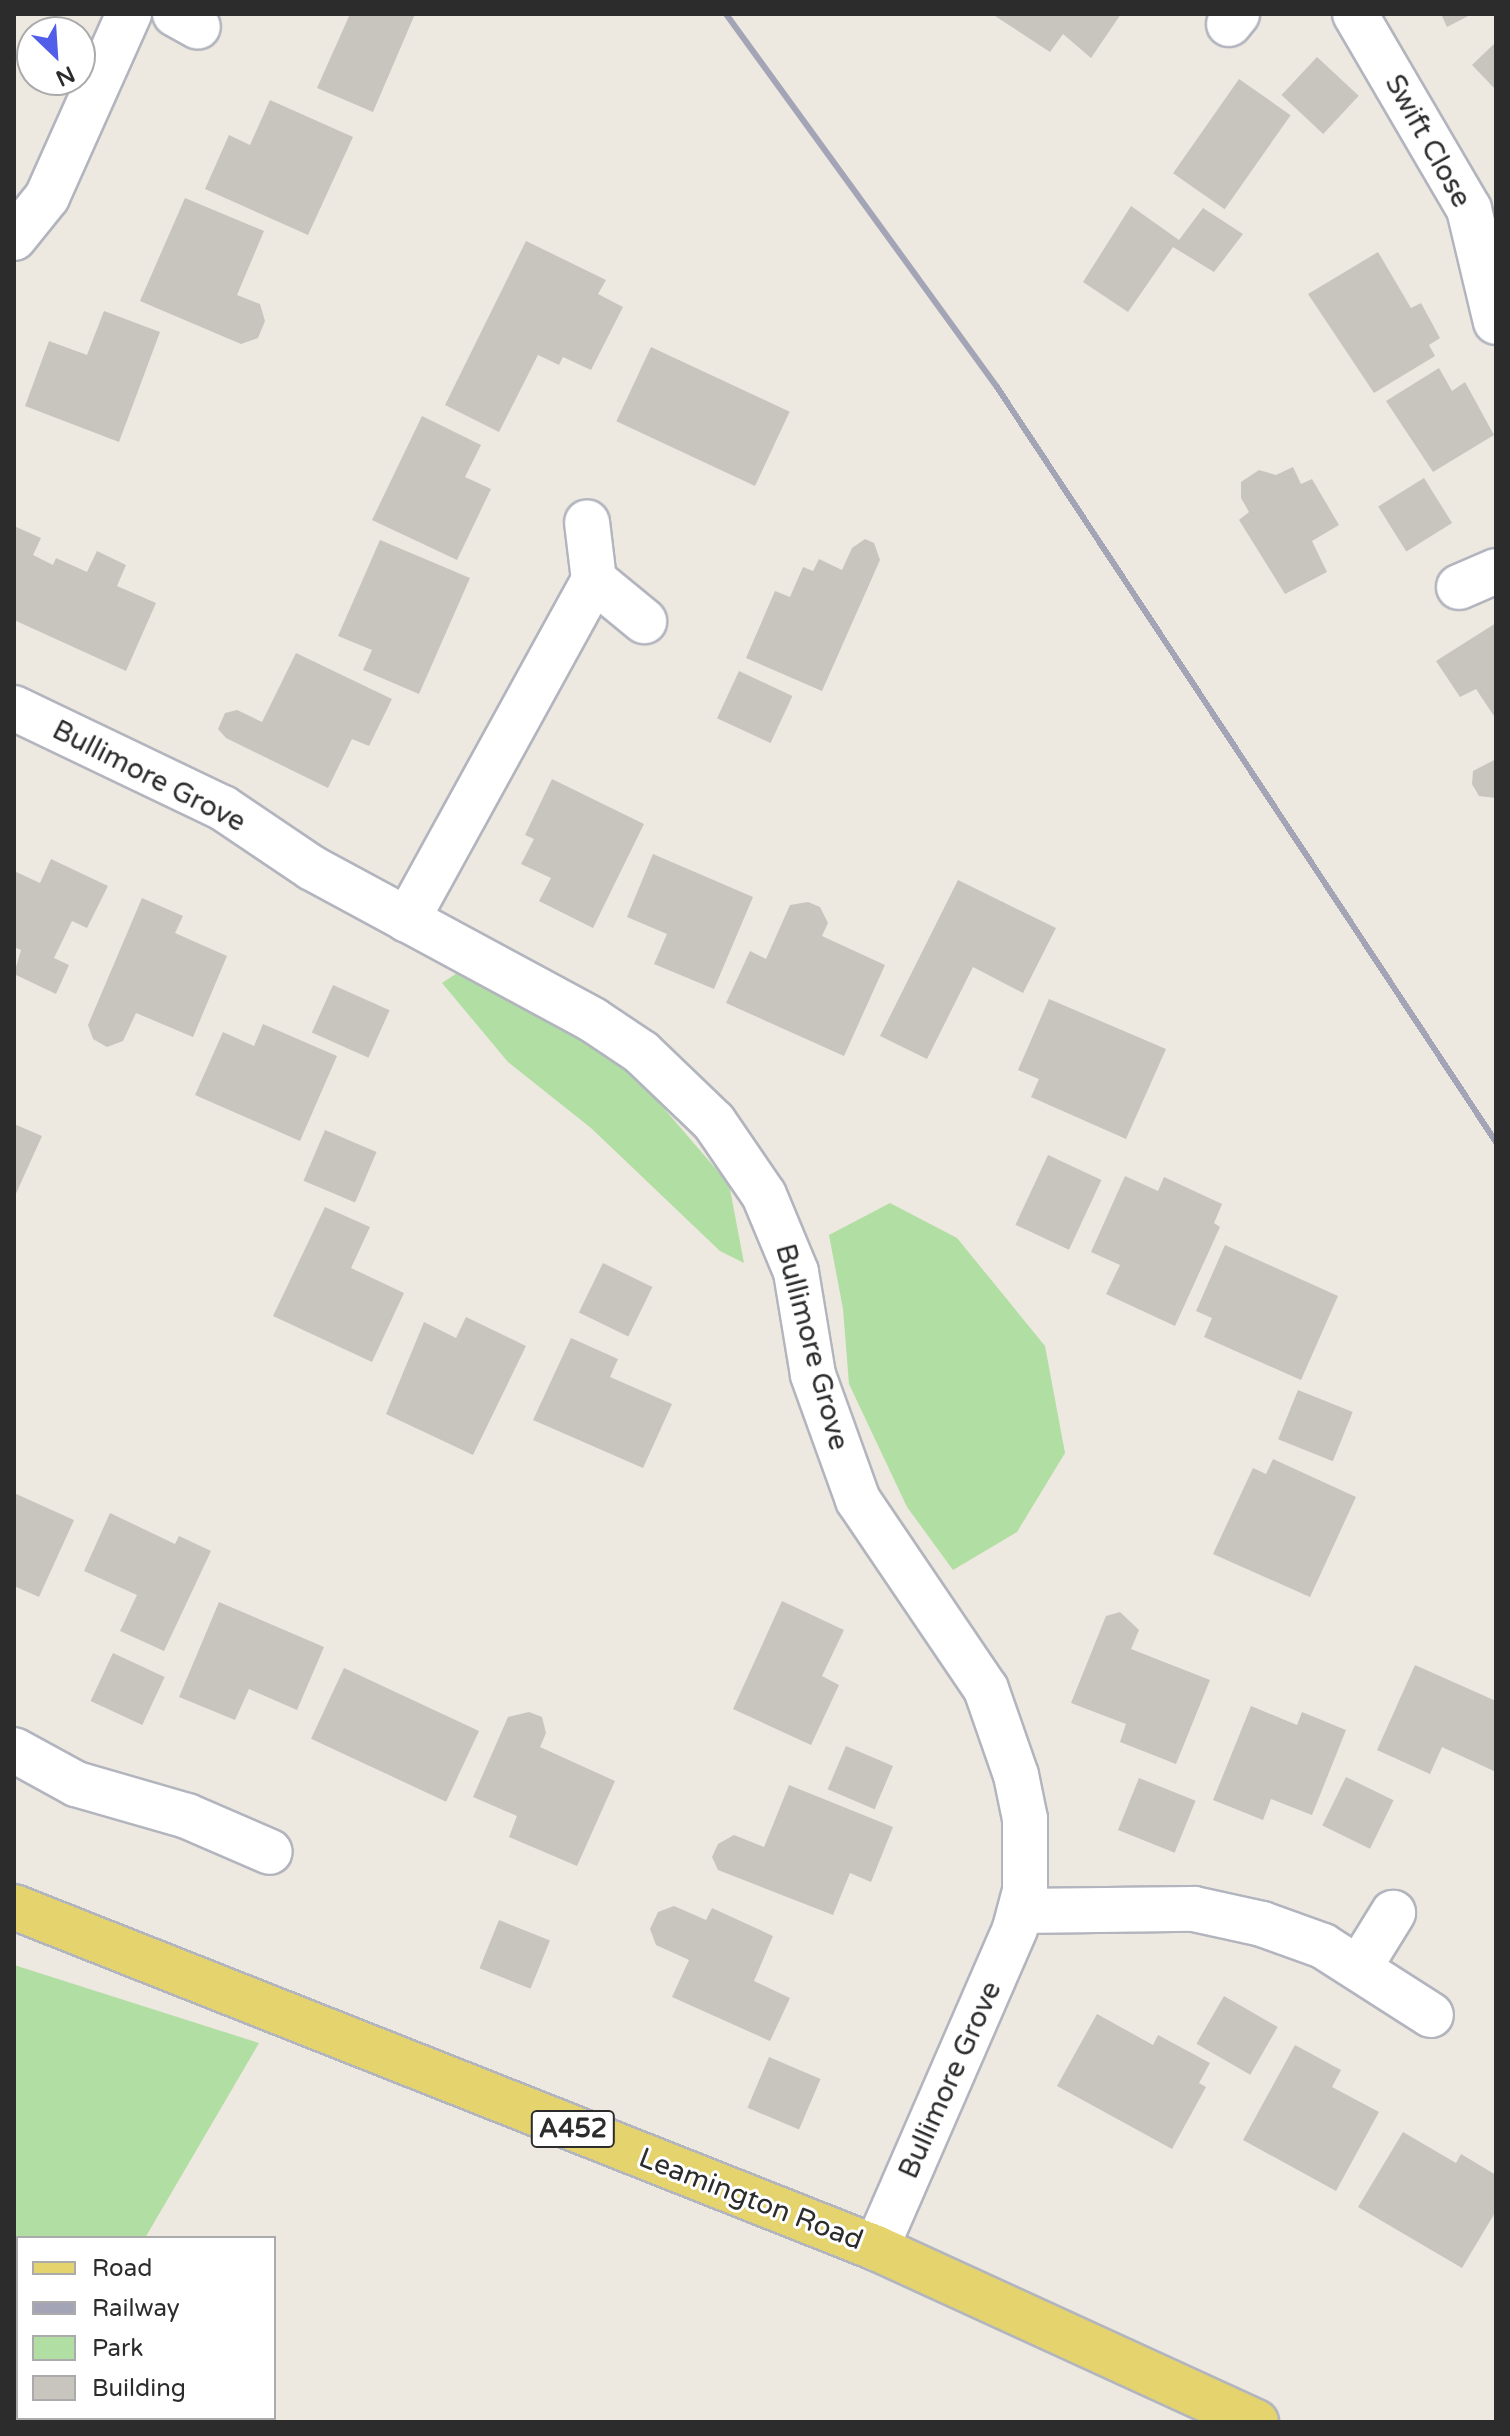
<!DOCTYPE html>
<style>
body{margin:0}
#map{position:relative;width:1510px;height:2436px;overflow:hidden;background:#ede8e0;font-family:"Varela Round",sans-serif}
div>[style]{position:absolute}
[style*='--x']{left:calc(var(--x)*1px);top:calc(var(--y)*1px);width:calc(var(--w)*1px);rotate:calc(var(--a)*1deg)}
.green>*{inset:0;background:#b1dea2}
.building>*{inset:0;background:#c8c5bf;transform-origin:0 0}
.roads{filter:drop-shadow(2px 0 #b3b5be) drop-shadow(-2px 0 #b3b5be) drop-shadow(0 2px #b3b5be) drop-shadow(0 -2px #b3b5be)}
.minor>*{height:44px;margin:-22px;padding:0 22px;transform-origin:22px;border-radius:22px;background:#fff}
.major>*{height:44px;margin:-22px;padding:0 22px;transform-origin:22px;border-radius:22px;background:#e5d46d}
.rail>*{height:6px;margin:-3px;padding:0 3px;transform-origin:3px;border-radius:3px;background:#a3a4b5}
span{translate:-50% -50%;white-space:nowrap;text-align:center;line-height:1.15;-webkit-text-stroke:6px #fff;paint-order:stroke}
.shield-label span{padding:2px 6px;background:#fff;border:2px solid;border-radius:6px;-webkit-text-stroke-width:0}
.shield-label{font-size:26px;color:#2c2c2c;font-weight:700}
.street-label{font-size:28px;color:#2c2c2c}
.frame{position:absolute;inset:0;border:16px solid #2c2c2c;pointer-events:none}
.legend{position:absolute;left:16px;top:2236px;width:260px;height:184px;box-sizing:border-box;background:#fff;border:2px solid #ababab;margin:0;padding:10px 14px;list-style:none;font-size:24px;color:#2c2c2c}
.legend li{display:flex;align-items:center;gap:16px;height:40px}
.legend b{width:40px;border:2px solid #ababab}
.north{position:absolute;left:16px;top:16px;width:80px;height:80px;box-sizing:border-box;background:#fff;border:2px solid #ababab;border-radius:50%;rotate:155deg;font-size:22px;font-weight:700;line-height:32px;text-align:center;color:#2c2c2c}
.north::after{content:'';display:block;margin:auto;width:28px;height:36px;background:#505eea;clip-path:polygon(50% 0,100% 100%,50% 72%,0 100%)}
</style>
<div id="map">
<div class="green">
<div style="clip-path:polygon(457px 973px,623px 1061px,729px 1184px,744px 1263px,720px 1251px,591px 1128px,508px 1062px,442px 983px)"></div>
<div style="clip-path:polygon(890px 1203px,957px 1238px,1045px 1346px,1065px 1453px,1017px 1532px,953px 1570px,907px 1507px,849px 1384px,843px 1309px,829px 1235px)"></div>
<div style="clip-path:polygon(14px 1965px,259px 2043px,145px 2238px,18px 2238px,18px 2418px,39px 2418px,37px 2422px,14px 2422px)"></div>
</div>
<div class="building">
<div style="clip-path:polygon(350px 14px,415px 14px,373px 112px,317px 88px)"></div>
<div style="clip-path:polygon(992px 14px,1121px 14px,1091px 58px,1063px 34px,1050px 52px)"></div>
<div style="clip-path:polygon(1441px 14px,1472px 14px,1447px 27px)"></div>
<div style="clip-path:polygon(1496px 42px,1496px 90px,1472px 65px)"></div>
<div style="left:1317px;top:57px;width:57px;height:52px;rotate:43deg"></div>
<div style="left:1239px;top:79px;width:63px;height:115px;rotate:35deg"></div>
<div style="clip-path:polygon(270px 100px,353px 137px,308px 235px,205px 189px,229px 135px,250px 145px)"></div>
<div style="clip-path:polygon(185px 198px,264px 231px,237px 295px,260px 304px,265px 321px,258px 338px,241px 344px,140px 301px)"></div>
<div style="clip-path:polygon(1131px 206px,1179px 240px,1203px 208px,1243px 234px,1214px 272px,1173px 247px,1128px 312px,1083px 282px)"></div>
<div style="clip-path:polygon(526px 241px,606px 280px,598px 294px,623px 307px,591px 370px,563px 357px,559px 365px,538px 355px,499px 432px,445px 405px)"></div>
<div style="clip-path:polygon(1378px 252px,1411px 308px,1421px 303px,1440px 338px,1429px 345px,1435px 356px,1374px 393px,1308px 294px)"></div>
<div style="clip-path:polygon(104px 311px,160px 332px,119px 442px,25px 406px,49px 341px,87px 355px)"></div>
<div style="left:651px;top:347px;width:153px;height:82px;rotate:25deg"></div>
<div style="clip-path:polygon(1439px 368px,1452px 391px,1465px 382px,1494px 435px,1433px 472px,1386px 401px)"></div>
<div style="clip-path:polygon(422px 416px,481px 445px,465px 477px,491px 489px,457px 560px,372px 520px)"></div>
<div style="clip-path:polygon(1293px 467px,1301px 484px,1312px 479px,1339px 525px,1312px 541px,1327px 572px,1285px 594px,1239px 520px,1249px 512px,1241px 498px,1241px 482px,1259px 470px,1276px 475px)"></div>
<div style="left:1424px;top:478px;width:53px;height:54px;rotate:58deg"></div>
<div style="clip-path:polygon(14px 526px,41px 538px,33px 555px,53px 565px,56px 558px,87px 572px,97px 551px,126px 565px,117px 586px,156px 603px,126px 671px,14px 620px)"></div>
<div style="clip-path:polygon(865px 539px,874px 543px,880px 560px,822px 691px,746px 658px,775px 591px,790px 597px,803px 567px,813px 571px,819px 559px,842px 570px,852px 548px)"></div>
<div style="clip-path:polygon(380px 540px,470px 578px,419px 694px,363px 670px,372px 650px,338px 636px)"></div>
<div style="clip-path:polygon(1496px 623px,1496px 719px,1476px 689px,1460px 697px,1436px 661px)"></div>
<div style="clip-path:polygon(296px 653px,392px 699px,369px 746px,352px 739px,328px 788px,226px 738px,218px 729px,225px 713px,237px 710px,262px 722px)"></div>
<div style="left:739px;top:671px;width:59px;height:52px;rotate:25deg"></div>
<div style="clip-path:polygon(1496px 759px,1496px 798px,1479px 796px,1472px 784px,1473px 771px)"></div>
<div style="clip-path:polygon(552px 779px,644px 824px,593px 928px,539px 901px,551px 878px,521px 864px,534px 839px,525px 835px)"></div>
<div style="clip-path:polygon(653px 854px,753px 897px,714px 989px,654px 964px,667px 934px,627px 917px)"></div>
<div style="clip-path:polygon(51px 859px,108px 886px,87px 928px,72px 921px,54px 958px,69px 965px,56px 994px,14px 974px,21px 950px,14px 947px,14px 871px,40px 883px)"></div>
<div style="clip-path:polygon(958px 880px,1056px 928px,1023px 993px,973px 967px,927px 1059px,880px 1036px)"></div>
<div style="clip-path:polygon(142px 898px,183px 916px,175px 933px,227px 956px,193px 1037px,136px 1013px,123px 1041px,107px 1047px,93px 1039px,88px 1025px)"></div>
<div style="clip-path:polygon(808px 902px,820px 907px,828px 923px,822px 936px,885px 965px,844px 1056px,726px 1003px,750px 951px,766px 959px,790px 905px)"></div>
<div style="left:333px;top:985px;width:62px;height:52px;rotate:24deg"></div>
<div style="clip-path:polygon(1049px 999px,1166px 1049px,1126px 1139px,1031px 1097px,1039px 1079px,1018px 1070px)"></div>
<div style="clip-path:polygon(263px 1024px,337px 1056px,300px 1141px,195px 1095px,223px 1032px,254px 1046px)"></div>
<div style="clip-path:polygon(14px 1124px,42px 1136px,14px 1198px)"></div>
<div style="left:325px;top:1130px;width:56px;height:55px;rotate:23deg"></div>
<div style="left:1048px;top:1155px;width:59px;height:77px;rotate:25deg"></div>
<div style="clip-path:polygon(1125px 1176px,1158px 1191px,1164px 1177px,1222px 1204px,1214px 1223px,1220px 1227px,1175px 1326px,1106px 1294px,1120px 1265px,1091px 1252px)"></div>
<div style="clip-path:polygon(325px 1207px,370px 1227px,351px 1268px,404px 1293px,372px 1362px,273px 1316px)"></div>
<div style="clip-path:polygon(1225px 1245px,1338px 1296px,1301px 1380px,1204px 1337px,1212px 1318px,1196px 1311px)"></div>
<div style="left:603px;top:1263px;width:55px;height:55px;rotate:26deg"></div>
<div style="clip-path:polygon(466px 1317px,526px 1346px,473px 1455px,386px 1414px,424px 1322px,456px 1338px)"></div>
<div style="clip-path:polygon(571px 1338px,618px 1359px,610px 1377px,672px 1404px,643px 1468px,533px 1420px)"></div>
<div style="left:1298px;top:1390px;width:59px;height:53px;rotate:22deg"></div>
<div style="clip-path:polygon(1273px 1459px,1356px 1497px,1310px 1597px,1213px 1554px,1253px 1468px,1266px 1474px)"></div>
<div style="clip-path:polygon(14px 1493px,74px 1520px,39px 1597px,14px 1586px)"></div>
<div style="clip-path:polygon(110px 1513px,175px 1544px,179px 1536px,211px 1551px,164px 1651px,120px 1631px,137px 1595px,84px 1571px)"></div>
<div style="clip-path:polygon(782px 1601px,844px 1630px,822px 1676px,839px 1685px,811px 1745px,733px 1709px)"></div>
<div style="clip-path:polygon(219px 1602px,324px 1647px,297px 1710px,249px 1689px,235px 1720px,179px 1697px)"></div>
<div style="clip-path:polygon(1120px 1612px,1139px 1630px,1131px 1649px,1210px 1680px,1176px 1764px,1120px 1742px,1126px 1724px,1071px 1703px,1106px 1616px)"></div>
<div style="left:113px;top:1653px;width:57px;height:53px;rotate:25deg"></div>
<div style="clip-path:polygon(1415px 1665px,1496px 1701px,1496px 1772px,1442px 1747px,1430px 1774px,1377px 1750px)"></div>
<div style="left:344px;top:1668px;width:149px;height:78px;rotate:25deg"></div>
<div style="clip-path:polygon(1251px 1706px,1297px 1725px,1302px 1712px,1346px 1730px,1312px 1815px,1271px 1799px,1263px 1820px,1213px 1800px)"></div>
<div style="clip-path:polygon(529px 1712px,542px 1717px,546px 1733px,540px 1747px,615px 1781px,577px 1866px,509px 1837px,517px 1816px,473px 1797px,508px 1717px)"></div>
<div style="left:846px;top:1746px;width:51px;height:47px;rotate:23deg"></div>
<div style="left:1346px;top:1777px;width:53px;height:54px;rotate:26deg"></div>
<div style="left:1139px;top:1778px;width:61px;height:56px;rotate:22deg"></div>
<div style="clip-path:polygon(789px 1785px,893px 1827px,871px 1882px,850px 1873px,833px 1915px,718px 1870px,712px 1857px,718px 1844px,734px 1835px,764px 1847px)"></div>
<div style="clip-path:polygon(674px 1906px,706px 1920px,712px 1908px,773px 1936px,754px 1981px,790px 1998px,770px 2041px,672px 1997px,689px 1960px,656px 1945px,650px 1929px,658px 1912px)"></div>
<div style="left:499px;top:1920px;width:55px;height:52px;rotate:22deg"></div>
<div style="left:1224px;top:1996px;width:62px;height:55px;rotate:30deg"></div>
<div style="clip-path:polygon(1097px 2014px,1153px 2045px,1158px 2035px,1210px 2063px,1199px 2083px,1206px 2087px,1172px 2149px,1057px 2086px)"></div>
<div style="clip-path:polygon(1295px 2045px,1341px 2070px,1332px 2087px,1379px 2112px,1336px 2191px,1243px 2140px)"></div>
<div style="left:769px;top:2057px;width:56px;height:55px;rotate:23deg"></div>
<div style="clip-path:polygon(1403px 2132px,1456px 2163px,1461px 2154px,1496px 2175px,1496px 2211px,1462px 2268px,1358px 2207px)"></div>
</div>
<div class="roads">
<div class="minor">
<div style="--x:175;--y:14;--w:26;--a:29"></div>
<div style="--x:1355;--y:14;--w:226;--a:59.7"></div>
<div style="--x:1469;--y:209;--w:116;--a:76.6"></div>
<div style="--x:1229;--y:24;--w:13;--a:-51"></div>
<div style="--x:14;--y:238;--w:53;--a:-51.2"></div>
<div style="--x:47;--y:197;--w:201;--a:-65.9"></div>
<div style="--x:594;--y:580;--w:65;--a:39.4"></div>
<div style="--x:1459;--y:587;--w:40;--a:-23.4"></div>
<div style="--x:14;--y:708;--w:232;--a:25.6"></div>
<div style="--x:223;--y:808;--w:107;--a:34"></div>
<div style="--x:312;--y:868;--w:319;--a:28.4"></div>
<div style="--x:593;--y:1020;--w:58;--a:33.7"></div>
<div style="--x:641;--y:1052;--w:101;--a:43.8"></div>
<div style="--x:714;--y:1122;--w:88;--a:55.6"></div>
<div style="--x:764;--y:1195;--w:83;--a:67.4"></div>
<div style="--x:796;--y:1272;--w:104;--a:80.6"></div>
<div style="--x:813;--y:1375;--w:133;--a:70.2"></div>
<div style="--x:858;--y:1500;--w:228;--a:55.9"></div>
<div style="--x:986;--y:1689;--w:91;--a:70.8"></div>
<div style="--x:1016;--y:1775;--w:45;--a:78.4"></div>
<div style="--x:1025;--y:1819;--w:72;--a:90"></div>
<div style="--x:1025;--y:1891;--w:39;--a:105"></div>
<div style="--x:1015;--y:1929;--w:348;--a:113.5"></div>
<div style="--x:407;--y:920;--w:388;--a:-61.2"></div>
<div style="--x:594;--y:580;--w:58;--a:-96.9"></div>
<div style="--x:14;--y:1750;--w:71;--a:28.7"></div>
<div style="--x:76;--y:1784;--w:116;--a:16.1"></div>
<div style="--x:187;--y:1816;--w:90;--a:23.4"></div>
<div style="--x:1020;--y:1911;--w:174;--a:-0.7"></div>
<div style="--x:1194;--y:1909;--w:70;--a:12.4"></div>
<div style="--x:1262;--y:1924;--w:65;--a:19.8"></div>
<div style="--x:1323;--y:1946;--w:128;--a:32.6"></div>
<div style="--x:1359;--y:1968;--w:65;--a:-58.3"></div>
</div>
<div class="major">
<div style="--x:14;--y:1907;--w:927;--a:21.58"></div>
<div style="--x:876;--y:2248;--w:418;--a:24.6"></div>
</div>
</div>
<div class="rail">
<div style="--x:726;--y:14;--w:461;--a:54"></div>
<div style="--x:997;--y:387;--w:905;--a:56.54"></div>
</div>
<div class="shield-label">
<span style="left:573px;top:2129px">A452</span>
</div>
<div class="street-label">
<span style="left:1428px;top:141px;rotate:61deg">Swift Close</span>
<span style="left:149px;top:776px;rotate:27deg">Bullimore Grove</span>
<span style="left:812px;top:1347px;rotate:75deg">Bullimore Grove</span>
<span style="left:950px;top:2080px;rotate:-66deg">Bullimore Grove</span>
<span style="left:751px;top:2199px;rotate:21deg">Leamington Road</span>
</div>
<div class="frame"></div>
<ul class="legend">
<li><b style="height:10px;background:#e5d46d"></b>Road</li>
<li><b style="height:10px;background:#a3a4b5"></b>Railway</li>
<li><b style="height:22px;background:#b1dea2"></b>Park</li>
<li><b style="height:22px;background:#c8c5bf"></b>Building</li>
</ul>
<div class="north">N</div>
</div>
